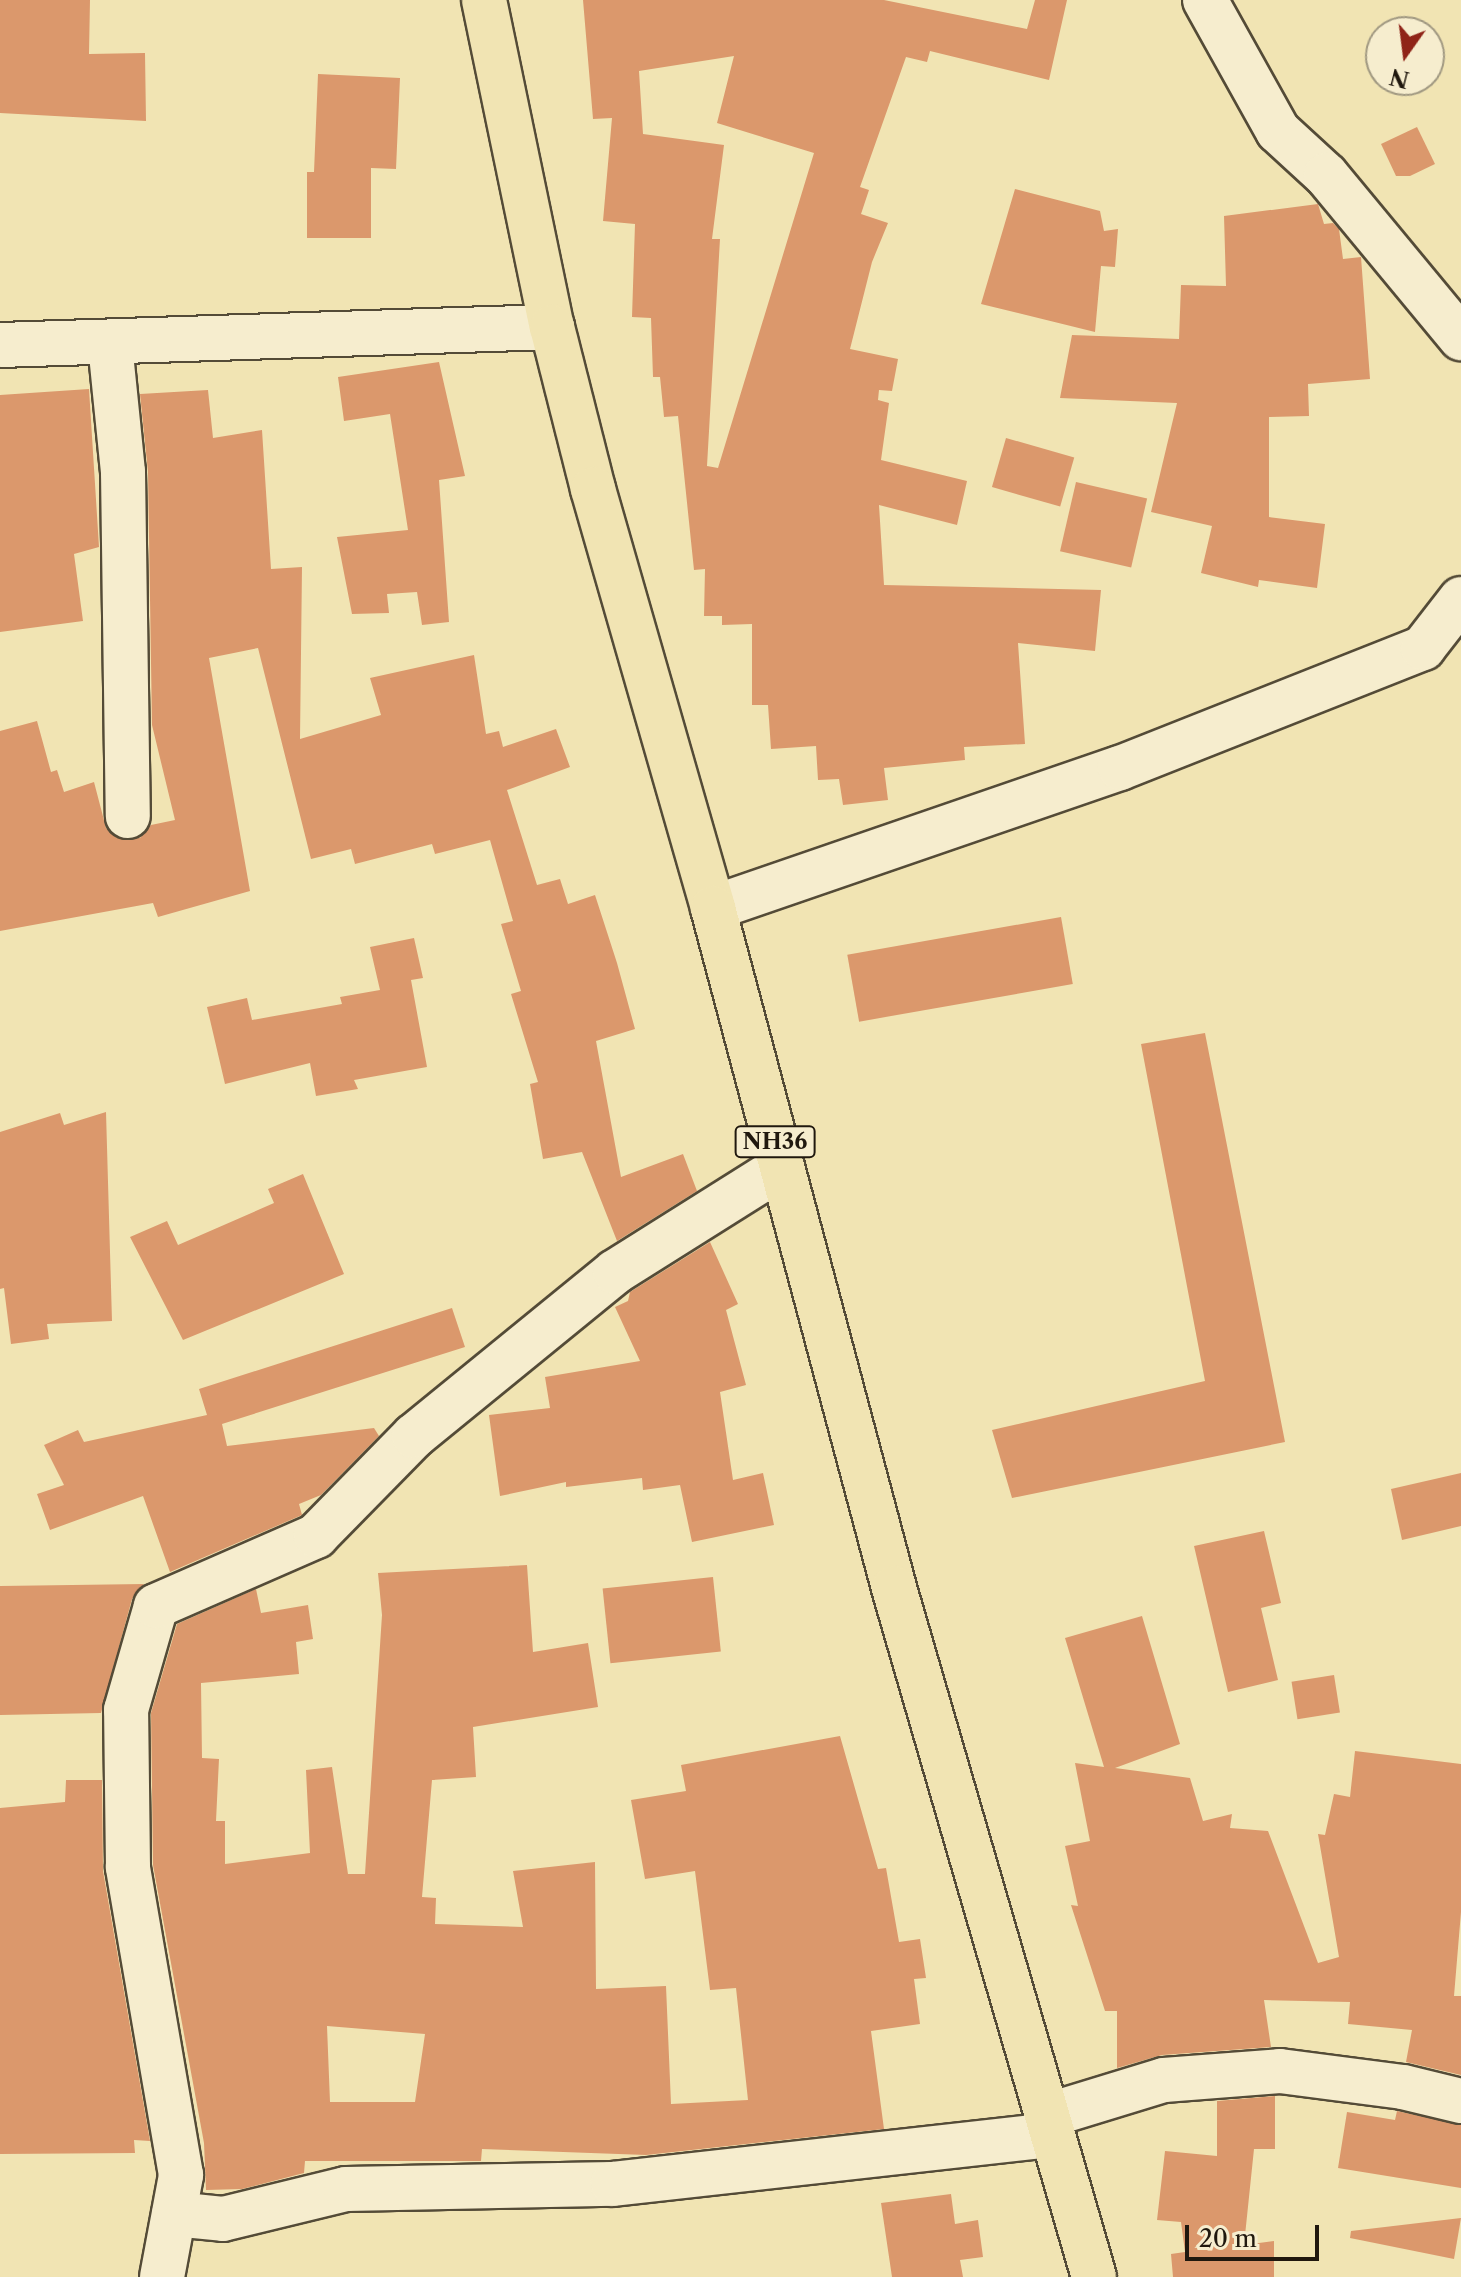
<!DOCTYPE html>
<style>
body{margin:0}
#map{position:relative;width:1461px;height:2277px;overflow:hidden;background:#f1e4b3;font-family:"Libre Caslon Text",serif}
div>[style]{position:absolute}
[style*='--x']{left:calc(var(--x)*1px);top:calc(var(--y)*1px);width:calc(var(--w)*1px);rotate:calc(var(--a)*1deg)}
.building>*{inset:0;background:#db986c;transform-origin:0 0}
.roads{filter:drop-shadow(2px 0 #544b37) drop-shadow(-2px 0 #544b37) drop-shadow(0 2px #544b37) drop-shadow(0 -2px #544b37)}
.minor>*{height:44px;margin:-22px;padding:0 22px;transform-origin:22px;border-radius:22px;background:#f6edce}
.trunk>*{height:44px;margin:-22px;padding:0 22px;transform-origin:22px;border-radius:22px;background:#f1e4b3}
span{translate:-50% -50%;white-space:nowrap;text-align:center;line-height:1.15;-webkit-text-stroke:6px #f6edce;paint-order:stroke}
.shield-label span{padding:2px 6px;background:#f6edce;border:2px solid;border-radius:6px;-webkit-text-stroke-width:0}
.shield-label{font-size:22px;color:#20180e;font-weight:700}
.north{position:absolute;left:1365px;top:16px;width:80px;height:80px;box-sizing:border-box;background:#f6edce;border:2px solid #a09881;border-radius:50%;rotate:194deg;font-size:22px;font-weight:700;line-height:32px;text-align:center;color:#20180e}
.north::after{content:'';display:block;margin:auto;width:28px;height:36px;background:#8f2418;clip-path:polygon(50% 0,100% 100%,50% 72%,0 100%)}
.scale{position:absolute;left:1185px;top:2225px;width:134px;height:36px;box-sizing:border-box;border:4px solid #20180e;border-top:0;padding-left:10px;font-size:24px;line-height:28px;white-space:nowrap;color:#20180e;-webkit-text-stroke:6px #f6edce;paint-order:stroke}
</style>
<div id="map">
<div class="building">
<div style="clip-path:polygon(0 0,90px 0,89px 54px,145px 53px,146px 121px,0 113px)"></div>
<div style="clip-path:polygon(evenodd,583px 0,884px 0,1027px 29px,1035px 0,1067px 0,1049px 80px,930px 51px,927px 62px,906px 57px,860px 187px,869px 190px,861px 214px,888px 223px,872px 262px,850px 349px,898px 359px,892px 391px,879px 390px,878px 400px,889px 403px,881px 460px,967px 481px,957px 525px,879px 505px,884px 585px,1101px 590px,1095px 651px,1018px 643px,1025px 744px,964px 747px,965px 760px,884px 768px,888px 800px,843px 805px,839px 779px,818px 780px,816px 746px,771px 749px,768px 705px,752px 705px,752px 624px,722px 625px,722px 616px,704px 616px,705px 569px,694px 570px,678px 416px,664px 417px,660px 377px,653px 377px,651px 318px,632px 317px,635px 224px,603px 221px,612px 118px,593px 119px,583px 0,734px 56px,717px 123px,814px 153px,718px 468px,707px 466px,720px 239px,712px 239px,724px 145px,643px 134px,639px 71px,734px 56px)"></div>
<div style="clip-path:polygon(318px 74px,400px 78px,396px 169px,371px 168px,371px 238px,307px 238px,307px 172px,314px 172px)"></div>
<div style="clip-path:polygon(1417px 127px,1435px 164px,1410px 176px,1396px 176px,1381px 144px)"></div>
<div style="clip-path:polygon(1015px 189px,1100px 211px,1104px 231px,1118px 229px,1115px 267px,1101px 266px,1095px 332px,981px 304px)"></div>
<div style="clip-path:polygon(1318px 204px,1324px 224px,1333px 223px,1339px 229px,1343px 259px,1361px 257px,1370px 379px,1308px 384px,1309px 416px,1269px 417px,1269px 517px,1325px 524px,1317px 588px,1259px 580px,1258px 587px,1201px 573px,1212px 526px,1151px 512px,1177px 403px,1060px 398px,1072px 335px,1179px 339px,1181px 285px,1226px 286px,1224px 216px)"></div>
<div style="clip-path:polygon(439px 362px,465px 476px,439px 480px,449px 622px,422px 625px,417px 592px,387px 594px,389px 613px,352px 614px,337px 537px,408px 530px,390px 414px,344px 421px,338px 377px)"></div>
<div style="clip-path:polygon(89px 389px,99px 547px,74px 554px,83px 621px,0 632px,0 395px)"></div>
<div style="clip-path:polygon(208px 390px,213px 438px,262px 430px,271px 569px,302px 567px,300px 739px,381px 715px,370px 678px,474px 655px,486px 734px,499px 731px,503px 747px,556px 729px,570px 767px,507px 790px,537px 885px,560px 879px,568px 904px,595px 895px,617px 963px,635px 1029px,596px 1041px,621px 1177px,683px 1154px,697px 1191px,617px 1241px,582px 1152px,543px 1159px,530px 1084px,538px 1082px,511px 994px,521px 991px,501px 924px,513px 921px,490px 840px,435px 854px,432px 844px,355px 864px,351px 849px,311px 859px,258px 648px,209px 658px,250px 891px,158px 917px,153px 903px,0 931px,0 731px,37px 721px,51px 772px,57px 770px,64px 792px,94px 782px,106px 828px,117px 838px,140px 838px,151px 825px,175px 820px,152px 725px,148px 472px,140px 394px)"></div>
<div style="left:1006px;top:438px;width:71px;height:51px;rotate:16deg"></div>
<div style="left:1076px;top:482px;width:73px;height:71px;rotate:13deg"></div>
<div style="left:1061px;top:917px;width:68px;height:217px;rotate:80deg"></div>
<div style="clip-path:polygon(414px 938px,423px 978px,411px 980px,427px 1067px,354px 1080px,358px 1089px,316px 1096px,310px 1063px,225px 1084px,207px 1007px,247px 998px,252px 1020px,342px 1004px,340px 997px,380px 990px,370px 947px)"></div>
<div style="clip-path:polygon(1205px 1033px,1285px 1442px,1012px 1498px,992px 1430px,1205px 1381px,1141px 1044px)"></div>
<div style="clip-path:polygon(106px 1112px,112px 1321px,47px 1324px,49px 1339px,11px 1344px,4px 1288px,0 1289px,0 1132px,60px 1113px,64px 1125px)"></div>
<div style="clip-path:polygon(303px 1174px,344px 1274px,183px 1340px,130px 1237px,167px 1221px,178px 1245px,274px 1203px,268px 1189px)"></div>
<div style="clip-path:polygon(710px 1242px,738px 1304px,726px 1310px,746px 1385px,720px 1392px,733px 1480px,763px 1473px,774px 1525px,692px 1542px,680px 1485px,643px 1490px,642px 1478px,566px 1487px,566px 1482px,500px 1496px,489px 1415px,550px 1408px,545px 1377px,640px 1361px,615px 1307px,628px 1301px,630px 1292px)"></div>
<div style="clip-path:polygon(452px 1308px,465px 1347px,222px 1424px,227px 1446px,374px 1428px,379px 1436px,321px 1495px,299px 1504px,302px 1515px,170px 1572px,143px 1496px,50px 1530px,37px 1494px,64px 1485px,44px 1445px,78px 1430px,84px 1442px,207px 1415px,199px 1389px)"></div>
<div style="clip-path:polygon(1461px 1473px,1461px 1526px,1402px 1540px,1391px 1489px)"></div>
<div style="clip-path:polygon(1264px 1531px,1281px 1603px,1261px 1608px,1278px 1680px,1228px 1692px,1194px 1546px)"></div>
<div style="clip-path:polygon(evenodd,527px 1565px,533px 1652px,588px 1643px,598px 1707px,473px 1727px,476px 1777px,432px 1780px,422px 1897px,436px 1898px,435px 1924px,523px 1927px,513px 1871px,595px 1862px,596px 1989px,666px 1986px,671px 2104px,748px 2100px,736px 1988px,710px 1990px,695px 1871px,645px 1879px,631px 1800px,686px 1791px,681px 1765px,840px 1736px,878px 1869px,886px 1868px,899px 1942px,920px 1939px,926px 1978px,914px 1979px,920px 2024px,871px 2031px,884px 2129px,646px 2155px,482px 2149px,481px 2161px,305px 2161px,304px 2173px,242px 2189px,206px 2190px,204px 2143px,153px 1865px,151px 1713px,177px 1624px,256px 1589px,261px 1613px,308px 1605px,313px 1639px,296px 1642px,299px 1674px,201px 1683px,202px 1758px,219px 1759px,216px 1821px,225px 1821px,225px 1864px,310px 1853px,306px 1770px,332px 1767px,348px 1874px,365px 1874px,382px 1615px,378px 1573px,527px 1565px,327px 2026px,425px 2034px,415px 2102px,330px 2102px,327px 2026px)"></div>
<div style="left:713px;top:1577px;width:75px;height:111px;rotate:84deg"></div>
<div style="clip-path:polygon(144px 1584px,132px 1599px,101px 1713px,0 1715px,0 1586px)"></div>
<div style="clip-path:polygon(1142px 1616px,1180px 1744px,1115px 1768px,1190px 1778px,1203px 1821px,1232px 1814px,1230px 1828px,1268px 1831px,1318px 1963px,1339px 1957px,1318px 1834px,1325px 1835px,1334px 1794px,1350px 1797px,1355px 1751px,1461px 1764px,1461px 1912px,1454px 1996px,1461px 1996px,1461px 2075px,1406px 2062px,1412px 2030px,1348px 2024px,1350px 2002px,1264px 2000px,1271px 2047px,1162px 2055px,1117px 2068px,1117px 2011px,1105px 2011px,1071px 1905px,1078px 1906px,1065px 1846px,1090px 1841px,1075px 1763px,1104px 1767px,1065px 1638px)"></div>
<div style="left:1334px;top:1675px;width:38px;height:43px;rotate:81deg"></div>
<div style="clip-path:polygon(66px 1780px,102px 1780px,103px 1871px,150px 2141px,134px 2140px,135px 2153px,0 2154px,0 1808px,65px 1802px)"></div>
<div style="clip-path:polygon(1275px 2096px,1275px 2149px,1254px 2149px,1244px 2245px,1274px 2241px,1274px 2277px,1173px 2277px,1171px 2254px,1185px 2252px,1181px 2222px,1157px 2220px,1165px 2151px,1217px 2156px,1217px 2101px)"></div>
<div style="clip-path:polygon(1397px 2111px,1461px 2125px,1461px 2188px,1338px 2168px,1347px 2112px,1395px 2120px)"></div>
<div style="clip-path:polygon(951px 2194px,955px 2224px,978px 2220px,983px 2257px,960px 2260px,963px 2277px,892px 2277px,881px 2203px)"></div>
<div style="clip-path:polygon(1461px 2218px,1454px 2259px,1350px 2238px,1351px 2231px)"></div>
</div>
<div class="roads">
<div class="minor">
<div style="--x:1205;--y:0;--w:150;--a:60.9"></div>
<div style="--x:1278;--y:131;--w:65;--a:42.5"></div>
<div style="--x:1326;--y:175;--w:212;--a:50.4"></div>
<div style="--x:110;--y:344;--w:129;--a:84.2"></div>
<div style="--x:123;--y:472;--w:344;--a:89.2"></div>
<div style="--x:0;--y:345;--w:552;--a:-1.87"></div>
<div style="--x:713;--y:908;--w:430;--a:-19"></div>
<div style="--x:1120;--y:768;--w:326;--a:-21.6"></div>
<div style="--x:1423;--y:648;--w:62;--a:-52.2"></div>
<div style="--x:1046;--y:2116;--w:123;--a:-17"></div>
<div style="--x:1164;--y:2080;--w:116;--a:-4.4"></div>
<div style="--x:1280;--y:2071;--w:124;--a:7.4"></div>
<div style="--x:1403;--y:2087;--w:60;--a:13.6"></div>
<div style="--x:174;--y:2214;--w:49;--a:5.8"></div>
<div style="--x:223;--y:2219;--w:127;--a:-13.7"></div>
<div style="--x:346;--y:2189;--w:267;--a:-1.1"></div>
<div style="--x:613;--y:2184;--w:442;--a:-6.4"></div>
<div style="--x:162;--y:2277;--w:104;--a:-79.4"></div>
<div style="--x:181;--y:2175;--w:313;--a:-99.8"></div>
<div style="--x:128;--y:1867;--w:157;--a:-90.7"></div>
<div style="--x:126;--y:1710;--w:108;--a:-73.9"></div>
<div style="--x:156;--y:1606;--w:175;--a:-23.6"></div>
<div style="--x:316;--y:1536;--w:140;--a:-45.6"></div>
<div style="--x:414;--y:1436;--w:259;--a:-39.2"></div>
<div style="--x:615;--y:1272;--w:197;--a:-32.2"></div>
</div>
<div class="trunk">
<div style="--x:484;--y:0;--w:334;--a:78.3"></div>
<div style="--x:552;--y:327;--w:167;--a:75.8"></div>
<div style="--x:593;--y:489;--w:436;--a:74"></div>
<div style="--x:713;--y:908;--w:704;--a:75.09"></div>
<div style="--x:894;--y:1588;--w:717;--a:73.81"></div>
</div>
</div>
<div class="shield-label">
<span style="left:775px;top:1142px">NH36</span>
</div>
<div class="north">N</div>
<div class="scale">20 m</div>
</div>
